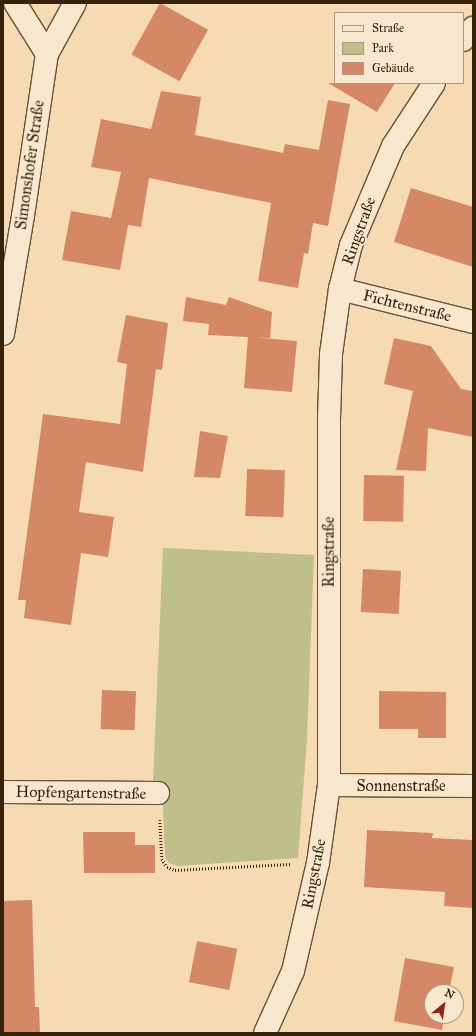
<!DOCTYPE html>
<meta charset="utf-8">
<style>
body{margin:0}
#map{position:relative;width:476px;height:1036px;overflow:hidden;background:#f5dab4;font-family:"IM FELL Great Primer",serif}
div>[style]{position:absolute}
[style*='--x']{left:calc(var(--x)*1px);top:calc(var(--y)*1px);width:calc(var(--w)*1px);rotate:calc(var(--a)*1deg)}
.green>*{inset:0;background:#bebf8b}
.building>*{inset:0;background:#d48866;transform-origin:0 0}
.path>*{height:2.5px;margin-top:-1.25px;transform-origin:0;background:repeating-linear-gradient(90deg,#37230c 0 1px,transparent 0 3px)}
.roads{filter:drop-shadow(1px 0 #665136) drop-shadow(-1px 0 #665136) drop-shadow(0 1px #665136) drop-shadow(0 -1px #665136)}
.street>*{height:22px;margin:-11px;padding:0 11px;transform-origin:11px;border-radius:11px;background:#f8e7ce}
.secondary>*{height:22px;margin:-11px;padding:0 11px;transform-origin:11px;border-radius:11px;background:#f8e7ce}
span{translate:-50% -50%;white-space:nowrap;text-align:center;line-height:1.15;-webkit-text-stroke:4px #f8e7ce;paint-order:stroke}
.street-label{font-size:16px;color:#37230c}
.frame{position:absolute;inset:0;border:4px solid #37230c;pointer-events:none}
.legend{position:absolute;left:334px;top:12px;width:130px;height:72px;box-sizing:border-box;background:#f8e7ce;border:1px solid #ab9980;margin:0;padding:5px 7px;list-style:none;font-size:12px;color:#37230c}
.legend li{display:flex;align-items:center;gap:8px;height:20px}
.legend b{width:20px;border:1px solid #ab9980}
.north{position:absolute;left:424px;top:984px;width:40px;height:40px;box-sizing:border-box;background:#f8e7ce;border:1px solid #ab9980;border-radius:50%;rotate:29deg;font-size:11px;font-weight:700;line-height:16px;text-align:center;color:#37230c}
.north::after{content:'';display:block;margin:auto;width:14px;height:18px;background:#8f2418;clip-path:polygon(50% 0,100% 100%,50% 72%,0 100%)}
</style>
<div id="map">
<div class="green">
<div style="clip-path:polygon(163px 548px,314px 555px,307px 739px,298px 858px,177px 866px,169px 863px,165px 857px,162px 782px,153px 782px)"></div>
</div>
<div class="building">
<div style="left:160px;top:3px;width:55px;height:59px;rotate:29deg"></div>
<div style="clip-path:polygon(328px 83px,395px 83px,377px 112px)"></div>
<div style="clip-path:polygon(161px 91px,201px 97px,195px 135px,283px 153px,285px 144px,319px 150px,328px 100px,350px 104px,328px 226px,313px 223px,308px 254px,304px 253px,298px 288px,258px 281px,271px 203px,149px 178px,141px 227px,128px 225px,120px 270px,62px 260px,71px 211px,111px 218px,121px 172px,91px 167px,101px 119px,151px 129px)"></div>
<div style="clip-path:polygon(411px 188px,473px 207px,473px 267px,394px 242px)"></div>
<div style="clip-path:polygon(186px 297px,226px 305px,229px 297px,272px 312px,270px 338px,250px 337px,297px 341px,292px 392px,244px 388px,248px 337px,208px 335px,209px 324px,183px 321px)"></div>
<div style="clip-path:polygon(126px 315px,168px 323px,162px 370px,156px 369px,143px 472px,86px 462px,79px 512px,114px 517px,108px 557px,81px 553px,71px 625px,24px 618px,26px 600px,18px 600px,43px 414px,120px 424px,127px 364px,117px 362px)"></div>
<div style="clip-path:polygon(394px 338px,431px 346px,461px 389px,473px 391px,473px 437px,428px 428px,426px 471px,396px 470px,413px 391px,384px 384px)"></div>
<div style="clip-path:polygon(200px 431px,228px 436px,220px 478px,194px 477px)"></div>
<div style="left:247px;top:469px;width:38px;height:47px;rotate:2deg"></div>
<div style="left:364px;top:475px;width:40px;height:46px;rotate:1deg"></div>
<div style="left:363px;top:569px;width:38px;height:43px;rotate:3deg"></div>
<div style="left:102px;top:690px;width:34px;height:39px;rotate:2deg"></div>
<div style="clip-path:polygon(379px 691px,446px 692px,446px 738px,418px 738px,418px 729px,379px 729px)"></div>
<div style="clip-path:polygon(367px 830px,433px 833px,432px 838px,473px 840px,473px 908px,444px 906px,445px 892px,364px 887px)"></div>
<div style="clip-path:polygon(83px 832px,135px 832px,135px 845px,155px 845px,155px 873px,84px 873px)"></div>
<div style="clip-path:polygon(32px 900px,35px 1007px,39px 1007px,40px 1033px,3px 1033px,3px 901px)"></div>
<div style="left:197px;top:941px;width:41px;height:42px;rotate:11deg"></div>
<div style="clip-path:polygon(405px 958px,454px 967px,449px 992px,432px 992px,432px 1016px,444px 1016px,442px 1030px,394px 1021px)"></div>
</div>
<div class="path">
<div style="--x:160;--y:820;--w:39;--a:87"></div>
<div style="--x:162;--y:859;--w:9;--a:58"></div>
<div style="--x:167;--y:867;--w:9;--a:21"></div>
<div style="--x:175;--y:870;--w:116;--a:-3"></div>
</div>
<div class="roads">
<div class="street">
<div style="--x:15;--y:3;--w:60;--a:57.9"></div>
<div style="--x:463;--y:40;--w:16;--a:-50"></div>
<div style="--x:340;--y:289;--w:137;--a:13.9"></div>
<div style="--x:329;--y:785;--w:144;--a:0.4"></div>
<div style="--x:3;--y:792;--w:155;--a:0.4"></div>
<div style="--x:265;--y:1033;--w:68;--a:-65.7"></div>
<div style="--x:293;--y:971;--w:111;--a:-77"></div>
<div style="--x:318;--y:863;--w:79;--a:-82"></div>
<div style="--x:329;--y:785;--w:366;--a:-90"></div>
<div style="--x:329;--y:419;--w:65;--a:-88.2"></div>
<div style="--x:331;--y:354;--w:66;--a:-82.1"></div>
<div style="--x:340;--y:289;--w:45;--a:-76"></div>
<div style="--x:351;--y:245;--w:108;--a:-67"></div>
<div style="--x:393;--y:146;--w:75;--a:-56.9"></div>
</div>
<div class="secondary">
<div style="--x:3;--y:334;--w:120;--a:-80.4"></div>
<div style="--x:23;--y:216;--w:164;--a:-81.6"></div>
<div style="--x:47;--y:54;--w:58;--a:-61.2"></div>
</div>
</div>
<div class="street-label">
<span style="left:30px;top:165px;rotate:-82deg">Simonshofer Straße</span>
<span style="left:359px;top:231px;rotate:-70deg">Ringstraße</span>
<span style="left:407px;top:306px;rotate:14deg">Fichtenstraße</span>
<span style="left:329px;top:552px;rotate:-90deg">Ringstraße</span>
<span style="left:401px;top:786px">Sonnenstraße</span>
<span style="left:81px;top:793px;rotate:1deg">Hopfengartenstraße</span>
<span style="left:314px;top:874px;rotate:-79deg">Ringstraße</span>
</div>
<div class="frame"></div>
<ul class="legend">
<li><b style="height:5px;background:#f8e7ce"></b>Straße</li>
<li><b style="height:11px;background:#bebf8b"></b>Park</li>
<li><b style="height:11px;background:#d48866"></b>Gebäude</li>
</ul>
<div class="north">N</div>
</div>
